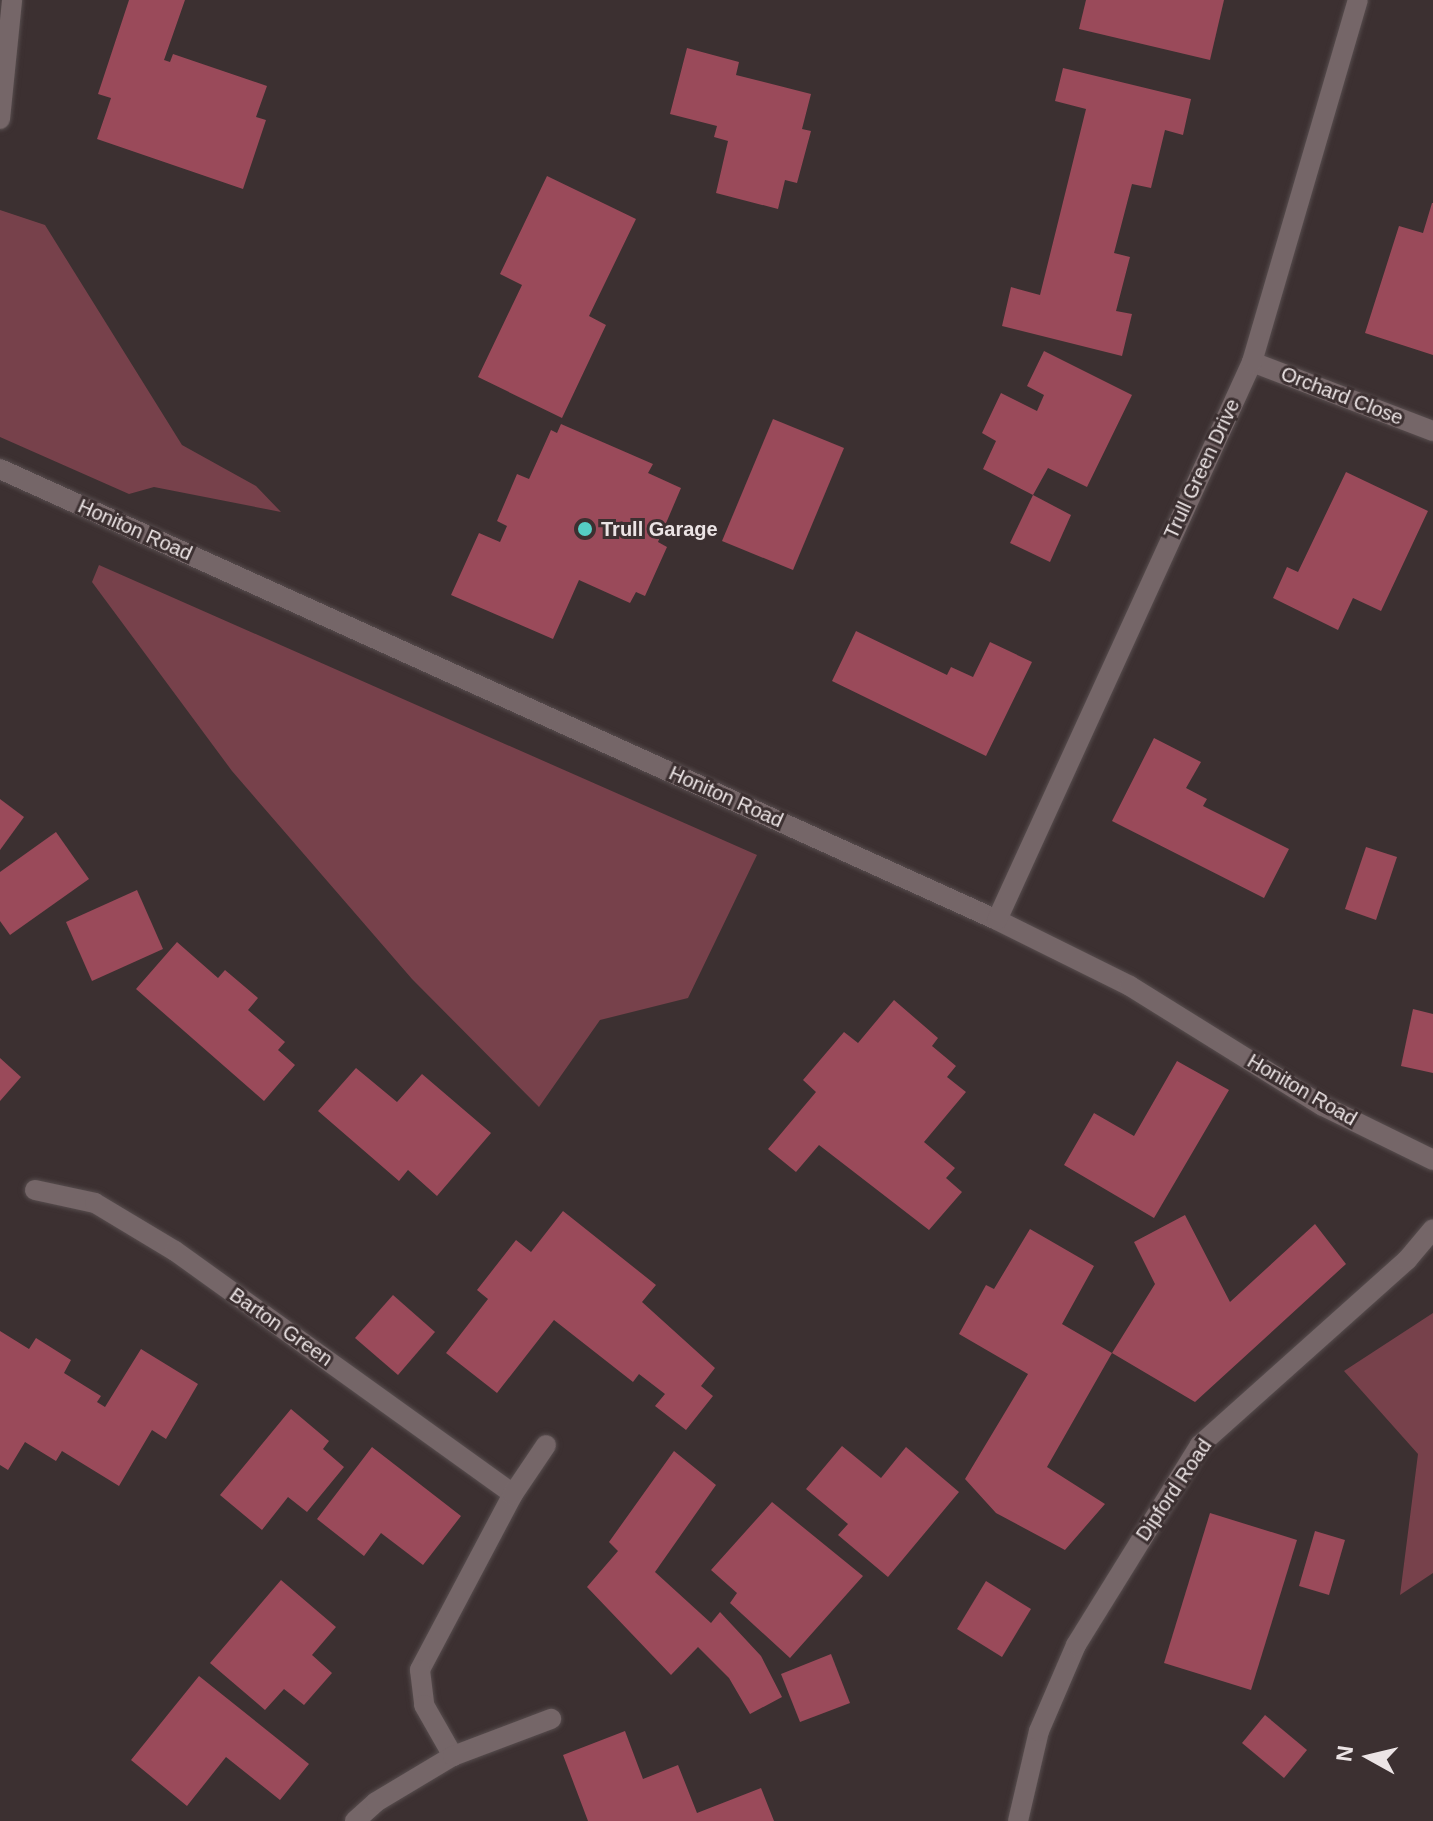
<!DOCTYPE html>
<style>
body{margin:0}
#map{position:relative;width:1433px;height:1821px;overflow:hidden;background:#3c3031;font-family:Helvetica,sans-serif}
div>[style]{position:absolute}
.green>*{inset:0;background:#77414b}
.building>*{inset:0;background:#9a4a5a}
.roads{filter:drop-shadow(0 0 2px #574d4e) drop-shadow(0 0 2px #574d4e)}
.minor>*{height:20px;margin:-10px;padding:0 10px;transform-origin:10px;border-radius:10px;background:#756668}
.dots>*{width:22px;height:22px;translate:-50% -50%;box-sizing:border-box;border:4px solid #3c3031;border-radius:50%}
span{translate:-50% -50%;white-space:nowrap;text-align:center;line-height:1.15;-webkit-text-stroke:6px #3c3031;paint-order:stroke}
.street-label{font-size:20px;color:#ece4e5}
.poi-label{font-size:20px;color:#ece4e5;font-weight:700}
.left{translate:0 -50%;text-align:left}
.north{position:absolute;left:1329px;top:1717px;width:80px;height:80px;-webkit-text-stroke:6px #3c3031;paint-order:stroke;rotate:278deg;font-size:22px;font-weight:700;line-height:32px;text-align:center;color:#ece4e5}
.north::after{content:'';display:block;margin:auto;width:28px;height:36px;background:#ece4e5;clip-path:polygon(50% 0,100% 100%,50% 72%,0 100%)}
</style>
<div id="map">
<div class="green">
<i style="clip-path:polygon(0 210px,45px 225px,182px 445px,256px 486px,281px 512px,154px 487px,129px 494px,0 437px)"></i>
<i style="clip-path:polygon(99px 565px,757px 855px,688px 998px,600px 1020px,539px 1107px,412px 979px,232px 771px,92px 582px)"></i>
<i style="clip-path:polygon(1433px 1313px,1433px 1573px,1400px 1595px,1418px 1454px,1344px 1371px)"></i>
</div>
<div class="building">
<i style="clip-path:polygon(129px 0,185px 0,164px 60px,170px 62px,173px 54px,267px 86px,256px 117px,266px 120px,243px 189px,97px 139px,111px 98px,98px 94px)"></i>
<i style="clip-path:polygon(1086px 0,1224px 0,1210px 60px,1079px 29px)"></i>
<i style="clip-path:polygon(687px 48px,739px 62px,736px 75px,811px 94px,802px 129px,811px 131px,797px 183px,785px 180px,778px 209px,716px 193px,728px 141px,714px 137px,717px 126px,670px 114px)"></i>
<i style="clip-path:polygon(1063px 68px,1191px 99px,1183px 135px,1165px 130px,1151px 188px,1132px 184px,1114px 253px,1130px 257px,1116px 311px,1132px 314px,1122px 356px,1002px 326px,1011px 287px,1040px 295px,1086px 109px,1055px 101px)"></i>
<i style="clip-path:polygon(547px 176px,636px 219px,589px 316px,606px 325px,562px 418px,478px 377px,522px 285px,500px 274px)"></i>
<i style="clip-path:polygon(1432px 203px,1433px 203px,1433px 355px,1365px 333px,1399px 226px,1423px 233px)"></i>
<i style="clip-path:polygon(1044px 351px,1132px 395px,1087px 487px,1048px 468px,1033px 495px,983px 469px,996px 441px,982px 433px,1001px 393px,1037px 411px,1044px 395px,1027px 386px)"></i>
<i style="clip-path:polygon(773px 419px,844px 448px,793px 570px,722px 541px)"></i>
<i style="clip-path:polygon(561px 424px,653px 464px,648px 473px,681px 488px,658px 542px,667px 547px,645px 596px,636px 592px,630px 603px,579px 580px,553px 639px,451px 595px,479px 533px,500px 542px,507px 526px,497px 521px,517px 474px,529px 479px,551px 430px,557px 433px)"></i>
<i style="clip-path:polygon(1346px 472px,1428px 511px,1381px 611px,1353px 598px,1338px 630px,1273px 598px,1287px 567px,1298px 572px)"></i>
<i style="clip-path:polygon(1033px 495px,1071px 515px,1050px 562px,1010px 543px)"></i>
<i style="clip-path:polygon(856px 631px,947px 675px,951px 667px,973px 677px,990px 642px,1032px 662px,986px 756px,832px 681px)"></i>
<i style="clip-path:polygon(1154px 738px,1201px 762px,1186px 788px,1207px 799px,1203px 806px,1289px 849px,1264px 898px,1112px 821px)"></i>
<i style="clip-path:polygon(0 799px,24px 817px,0 850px)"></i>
<i style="clip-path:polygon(56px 832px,89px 879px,10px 935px,0 921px,0 872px)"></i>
<i style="clip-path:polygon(1366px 847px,1397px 857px,1376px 920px,1345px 909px)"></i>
<i style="clip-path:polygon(137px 890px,163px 949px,92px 981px,66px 922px)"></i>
<i style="clip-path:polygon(177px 942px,218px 978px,225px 970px,258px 998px,248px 1010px,285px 1042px,278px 1050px,295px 1065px,264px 1101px,136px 989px)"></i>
<i style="clip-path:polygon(894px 1000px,938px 1038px,932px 1046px,956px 1066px,947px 1077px,966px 1092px,924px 1142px,955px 1168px,946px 1178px,962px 1192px,929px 1230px,819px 1145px,796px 1172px,768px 1149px,816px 1092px,803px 1080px,844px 1032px,858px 1043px)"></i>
<i style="clip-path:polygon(1413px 1009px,1433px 1014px,1433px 1073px,1401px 1066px)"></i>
<i style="clip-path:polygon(0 1058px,21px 1077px,0 1101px)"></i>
<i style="clip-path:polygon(1177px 1061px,1229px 1090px,1154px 1218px,1064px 1165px,1094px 1113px,1134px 1136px)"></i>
<i style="clip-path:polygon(356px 1068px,397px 1102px,422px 1074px,491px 1133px,437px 1196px,408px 1170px,399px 1181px,318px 1111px)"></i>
<i style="clip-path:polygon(563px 1211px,656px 1285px,642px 1302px,715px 1368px,701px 1386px,713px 1396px,686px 1430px,655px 1406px,665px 1394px,639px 1374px,633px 1382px,554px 1320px,497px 1393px,446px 1353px,488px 1299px,477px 1290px,516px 1240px,531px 1252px)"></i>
<i style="clip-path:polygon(1185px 1215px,1230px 1302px,1315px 1224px,1346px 1264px,1195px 1402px,1112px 1353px,1155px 1284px,1134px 1242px)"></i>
<i style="clip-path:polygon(1030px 1229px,1094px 1266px,1062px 1324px,1112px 1353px,1047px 1467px,1105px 1504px,1065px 1550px,996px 1513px,965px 1479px,1028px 1374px,959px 1334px,986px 1285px,994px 1289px)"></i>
<i style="clip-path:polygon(393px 1295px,435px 1332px,398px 1375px,355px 1338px)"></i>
<i style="clip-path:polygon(0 1331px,29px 1349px,36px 1338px,71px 1360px,64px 1373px,101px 1396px,97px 1402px,105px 1407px,141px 1349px,198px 1384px,166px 1439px,152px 1430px,119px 1486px,62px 1451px,56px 1461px,25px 1442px,8px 1470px,0 1465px)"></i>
<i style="clip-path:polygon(291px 1409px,329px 1441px,323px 1449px,344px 1467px,307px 1512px,288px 1497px,262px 1530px,220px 1495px)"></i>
<i style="clip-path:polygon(842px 1446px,881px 1478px,906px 1447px,959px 1492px,888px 1577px,838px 1535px,848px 1524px,806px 1489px)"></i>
<i style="clip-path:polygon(372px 1447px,461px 1516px,423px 1565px,381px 1533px,364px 1556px,317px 1519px)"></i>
<i style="clip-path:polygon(674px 1451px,716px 1485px,655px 1572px,711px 1623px,720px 1612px,761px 1656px,782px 1697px,750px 1714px,729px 1678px,698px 1647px,671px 1675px,587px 1587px,618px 1551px,609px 1542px)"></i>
<i style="clip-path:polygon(772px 1502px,863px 1576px,790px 1658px,730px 1603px,737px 1593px,711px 1570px)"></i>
<i style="clip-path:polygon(1210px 1513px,1297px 1540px,1251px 1690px,1164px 1663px)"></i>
<i style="clip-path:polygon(1315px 1531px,1345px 1540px,1329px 1595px,1299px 1586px)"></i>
<i style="clip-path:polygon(281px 1580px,336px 1627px,312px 1655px,332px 1673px,304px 1705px,284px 1689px,265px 1710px,210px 1663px)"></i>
<i style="clip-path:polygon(986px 1581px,1031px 1609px,1002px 1657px,957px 1629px)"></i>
<i style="clip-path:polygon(831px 1654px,850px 1703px,800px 1722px,781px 1674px)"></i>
<i style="clip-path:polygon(199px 1676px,309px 1764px,280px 1800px,226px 1757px,187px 1806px,131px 1760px)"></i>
<i style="clip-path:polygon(1265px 1715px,1307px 1750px,1284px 1778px,1242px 1743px)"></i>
<i style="clip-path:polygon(625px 1731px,643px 1779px,678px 1765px,697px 1813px,761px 1788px,774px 1821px,588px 1821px,563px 1755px)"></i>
</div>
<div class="roads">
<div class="minor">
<i style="left:0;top:119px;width:120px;rotate:-84.2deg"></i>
<i style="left:1252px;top:362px;width:194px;rotate:20.9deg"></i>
<i style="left:0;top:469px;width:1094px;rotate:24.34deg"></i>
<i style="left:997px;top:920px;width:148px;rotate:26.4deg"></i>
<i style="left:1130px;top:986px;width:227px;rotate:31.9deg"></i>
<i style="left:1323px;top:1106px;width:123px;rotate:26.1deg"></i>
<i style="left:997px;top:920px;width:614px;rotate:-65.44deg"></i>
<i style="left:1252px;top:362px;width:377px;rotate:-73.7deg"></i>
<i style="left:35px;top:1190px;width:61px;rotate:12.2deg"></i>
<i style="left:95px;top:1203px;width:93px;rotate:31deg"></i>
<i style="left:175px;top:1251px;width:416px;rotate:35.7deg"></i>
<i style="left:513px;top:1494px;width:199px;rotate:117.9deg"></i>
<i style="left:420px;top:1670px;width:35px;rotate:83deg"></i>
<i style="left:424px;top:1705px;width:59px;rotate:60.4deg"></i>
<i style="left:513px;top:1494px;width:59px;rotate:-56deg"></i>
<i style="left:355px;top:1821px;width:28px;rotate:-42deg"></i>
<i style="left:376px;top:1802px;width:90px;rotate:-30.9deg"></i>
<i style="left:453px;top:1756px;width:105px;rotate:-20.7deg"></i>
<i style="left:1018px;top:1821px;width:92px;rotate:-76.9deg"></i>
<i style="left:1039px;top:1731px;width:94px;rotate:-66.7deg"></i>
<i style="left:1076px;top:1645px;width:235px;rotate:-58.2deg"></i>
<i style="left:1200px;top:1445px;width:278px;rotate:-41.8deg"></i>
<i style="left:1407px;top:1260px;width:40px;rotate:-50deg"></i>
</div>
</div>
<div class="dots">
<i style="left:585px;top:529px;background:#55cec5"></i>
</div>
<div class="street-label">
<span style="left:1342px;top:396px;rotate:21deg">Orchard Close</span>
<span style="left:1202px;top:469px;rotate:-65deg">Trull Green Drive</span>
<span style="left:135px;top:530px;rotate:24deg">Honiton Road</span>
<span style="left:726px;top:797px;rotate:24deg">Honiton Road</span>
<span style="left:1302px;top:1090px;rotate:30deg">Honiton Road</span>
<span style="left:281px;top:1327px;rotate:35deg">Barton Green</span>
<span style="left:1174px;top:1490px;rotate:-56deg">Dipford Road</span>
</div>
<div class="poi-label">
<span class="left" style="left:601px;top:529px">Trull Garage</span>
</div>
<div class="north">N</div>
</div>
